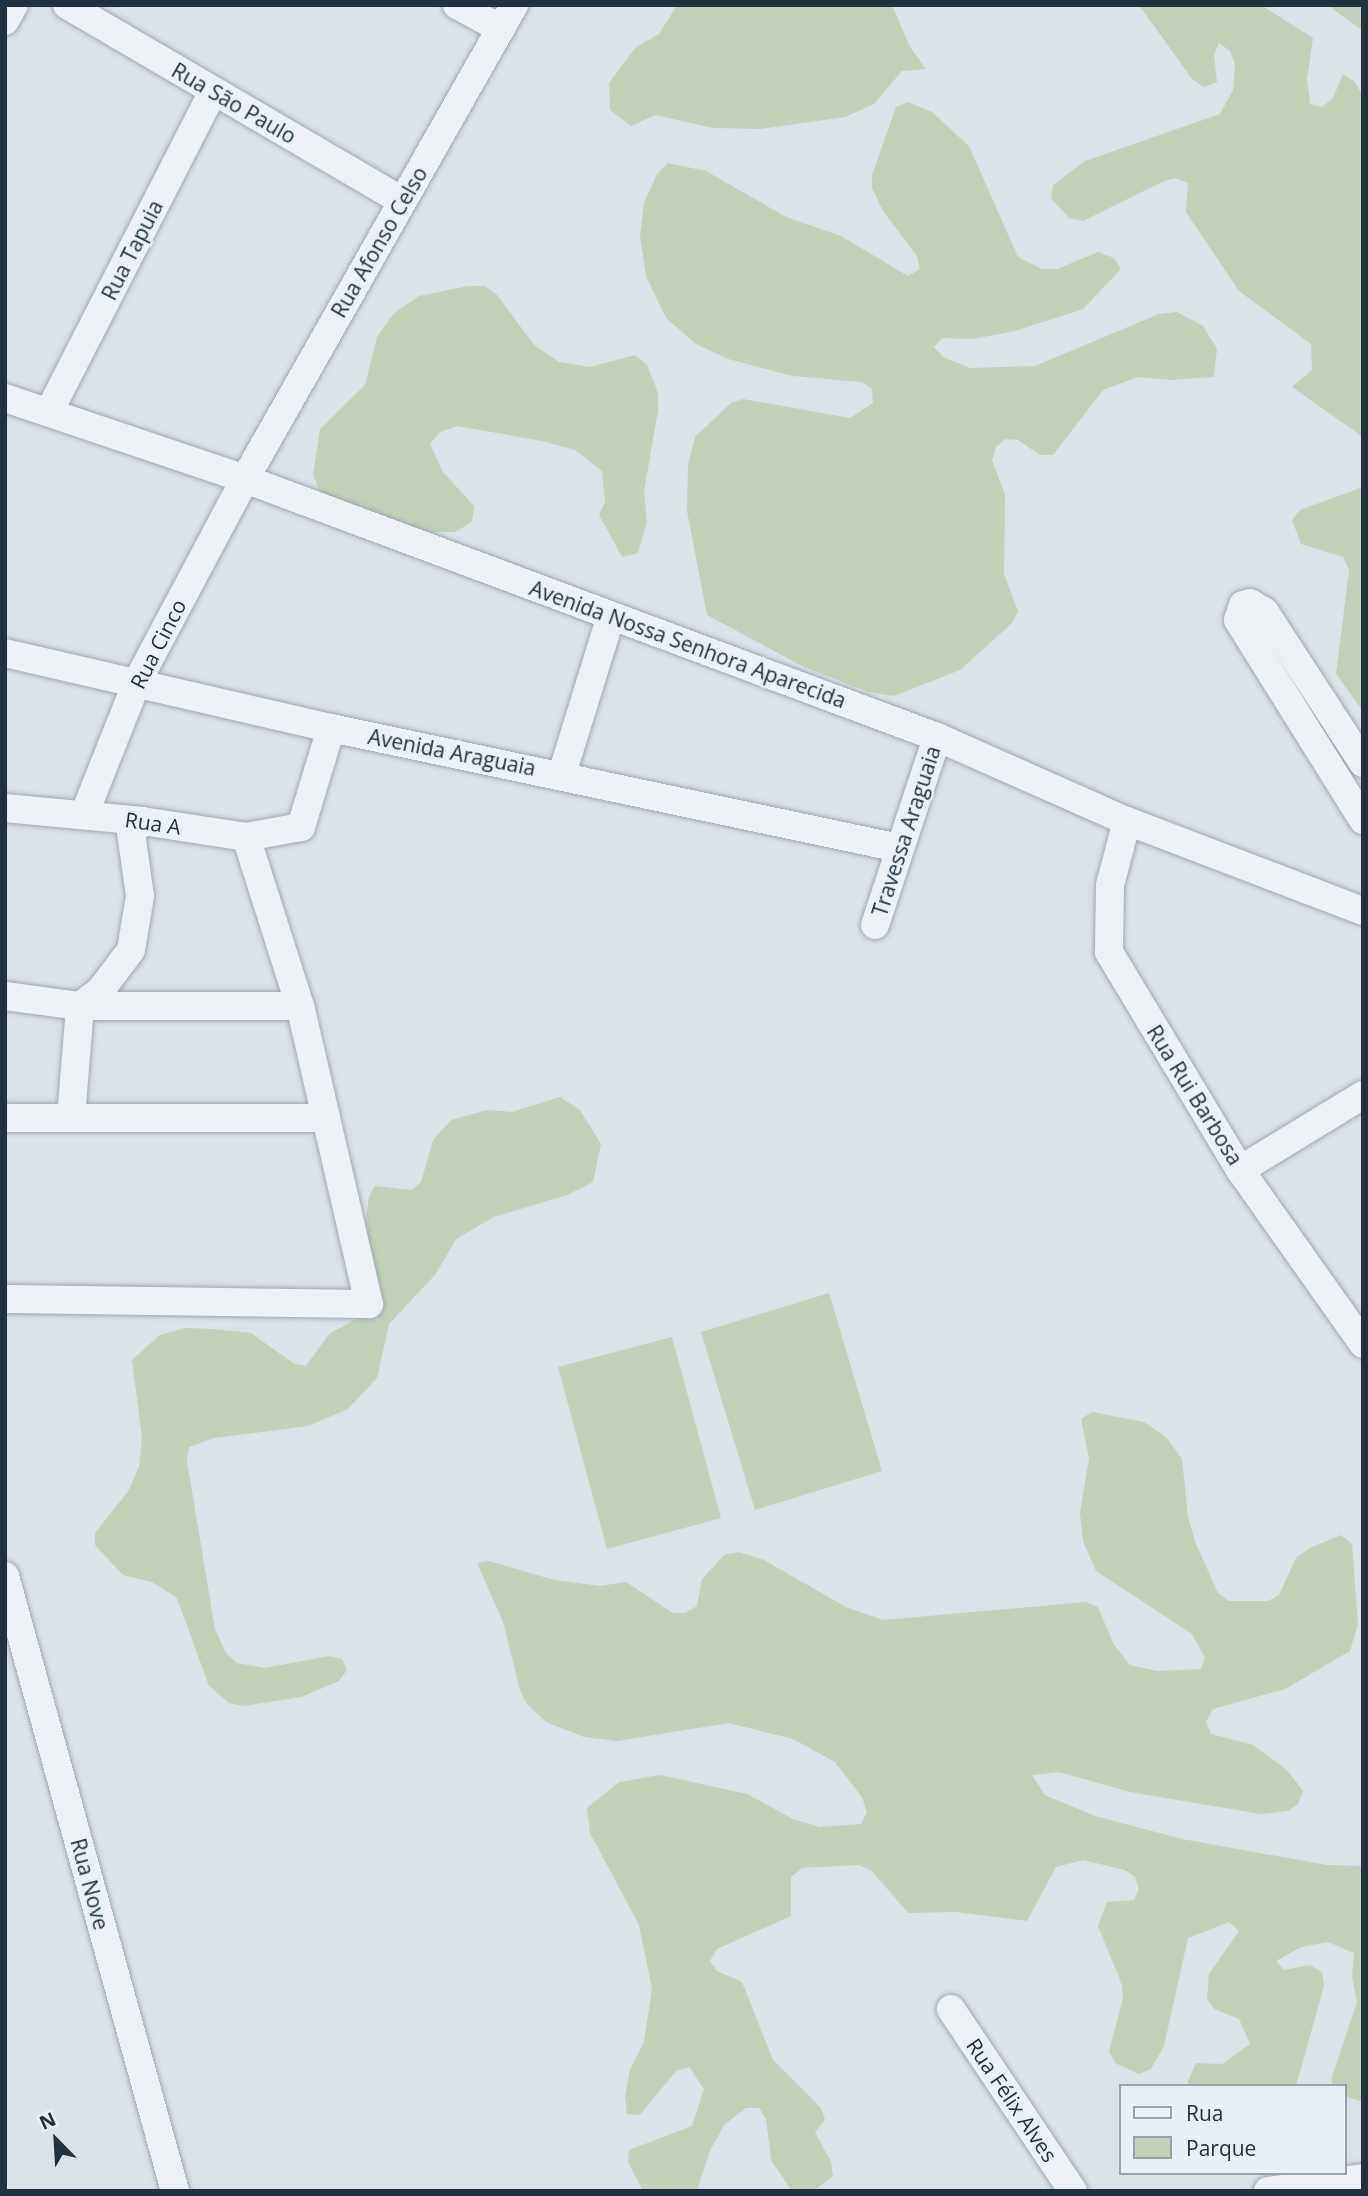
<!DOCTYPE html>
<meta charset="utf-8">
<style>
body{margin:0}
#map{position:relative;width:1368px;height:2196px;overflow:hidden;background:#dae1e7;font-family:"Open Sans",sans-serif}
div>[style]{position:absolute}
.green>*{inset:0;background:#c3d1ba}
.roads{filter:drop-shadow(0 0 2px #9fa8b1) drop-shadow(0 0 2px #9fa8b1)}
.minor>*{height:28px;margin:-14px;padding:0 14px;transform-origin:14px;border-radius:14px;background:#edf1f5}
span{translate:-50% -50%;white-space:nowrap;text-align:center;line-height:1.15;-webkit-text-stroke:5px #e9f0f5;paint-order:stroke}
.street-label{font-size:21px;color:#23303e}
.frame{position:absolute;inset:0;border:7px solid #23303e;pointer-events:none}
.legend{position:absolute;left:1119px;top:2084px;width:228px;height:91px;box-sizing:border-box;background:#e9f0f5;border:2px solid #9aa3ac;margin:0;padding:9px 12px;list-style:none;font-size:21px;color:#23303e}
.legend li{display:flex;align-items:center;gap:14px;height:35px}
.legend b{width:35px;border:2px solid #9aa3ac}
.north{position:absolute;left:21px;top:2105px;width:70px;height:70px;-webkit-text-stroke:5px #e9f0f5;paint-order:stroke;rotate:336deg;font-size:19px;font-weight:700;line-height:28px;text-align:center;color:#23303e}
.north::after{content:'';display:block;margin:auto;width:24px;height:32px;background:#23303e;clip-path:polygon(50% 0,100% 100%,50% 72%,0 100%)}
</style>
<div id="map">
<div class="green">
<i style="clip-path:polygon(677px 5px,892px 5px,910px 47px,926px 69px,902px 71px,874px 104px,845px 117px,761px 129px,713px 128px,655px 115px,631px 126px,610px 110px,609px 83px,636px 47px,659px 34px)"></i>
<i style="clip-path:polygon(1139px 5px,1261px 5px,1313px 38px,1307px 79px,1310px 104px,1322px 107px,1333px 98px,1343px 74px,1355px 82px,1363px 96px,1363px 437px,1292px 387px,1312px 370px,1311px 344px,1239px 291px,1186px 212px,1188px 183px,1176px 178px,1164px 181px,1083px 221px,1069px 218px,1051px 198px,1053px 185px,1085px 161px,1220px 114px,1233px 90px,1235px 64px,1230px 51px,1219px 43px,1214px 55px,1217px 82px,1204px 87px,1192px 79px)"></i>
<i style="clip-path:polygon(1326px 5px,1363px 5px,1363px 31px,1330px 7px)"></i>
<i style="clip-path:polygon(908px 102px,932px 112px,969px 146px,1018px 257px,1042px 269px,1057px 269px,1098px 252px,1114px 258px,1121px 269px,1083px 309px,1015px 331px,973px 339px,942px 338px,934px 347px,943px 357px,970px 368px,1035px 366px,1159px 314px,1177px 312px,1203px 326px,1217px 349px,1214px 377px,1169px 380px,1138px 377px,1103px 390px,1053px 455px,1040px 455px,1018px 440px,1006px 439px,996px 447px,992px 460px,1005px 495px,1004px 574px,1018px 611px,1012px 623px,960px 670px,894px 696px,868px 692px,804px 667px,707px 615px,687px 511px,688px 465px,695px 437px,731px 403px,743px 399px,850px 418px,873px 403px,872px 389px,862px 382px,793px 376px,728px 359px,696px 344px,666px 318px,646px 276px,640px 236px,644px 203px,657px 174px,668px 163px,706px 171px,786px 217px,841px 236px,908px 276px,920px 269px,917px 256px,883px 211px,872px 188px,872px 175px,896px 107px)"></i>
<i style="clip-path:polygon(468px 286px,485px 286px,497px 295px,534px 345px,559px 362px,590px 367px,635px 355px,647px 365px,658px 393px,658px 411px,644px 491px,647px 522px,638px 553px,622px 557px,599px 515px,605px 501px,602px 471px,575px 450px,542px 441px,457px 426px,440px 432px,430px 444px,443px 472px,474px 506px,472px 522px,455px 532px,424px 532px,330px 500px,319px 489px,313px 475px,320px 429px,365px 385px,377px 337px,394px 313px,419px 296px)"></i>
<i style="clip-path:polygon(1363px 487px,1363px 711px,1336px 674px,1349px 570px,1343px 557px,1301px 544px,1292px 520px,1300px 510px)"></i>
<i style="clip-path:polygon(560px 1097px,580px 1110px,601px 1144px,593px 1182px,567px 1195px,494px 1217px,456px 1239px,435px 1275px,389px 1324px,377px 1378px,348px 1409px,308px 1426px,214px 1438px,189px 1447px,187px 1461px,215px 1629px,226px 1653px,237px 1663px,265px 1668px,329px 1656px,342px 1659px,347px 1670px,339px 1681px,301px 1697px,243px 1706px,229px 1703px,209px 1686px,177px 1598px,152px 1582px,123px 1575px,95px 1545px,95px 1533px,129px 1490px,139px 1466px,142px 1439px,132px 1360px,160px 1335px,185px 1328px,212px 1329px,251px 1333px,293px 1363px,306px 1366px,329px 1334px,367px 1313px,361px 1261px,369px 1196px,375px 1186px,412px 1190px,421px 1182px,433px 1140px,451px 1120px,487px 1110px,512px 1112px)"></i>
<i style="clip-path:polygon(829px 1293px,882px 1471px,755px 1510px,701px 1332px)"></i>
<i style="clip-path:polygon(672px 1337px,721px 1518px,607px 1549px,558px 1367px)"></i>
<i style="clip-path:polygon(1092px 1412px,1144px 1422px,1166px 1437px,1182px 1459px,1188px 1517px,1196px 1544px,1218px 1593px,1229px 1601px,1268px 1601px,1279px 1595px,1296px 1558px,1308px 1549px,1341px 1535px,1352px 1544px,1358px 1624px,1350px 1651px,1285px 1689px,1213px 1709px,1206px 1722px,1211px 1734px,1253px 1745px,1287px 1770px,1303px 1791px,1298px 1804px,1288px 1811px,1261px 1814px,1130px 1792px,1059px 1772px,1032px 1775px,1045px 1795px,1095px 1816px,1182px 1839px,1327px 1865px,1363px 1866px,1363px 2102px,1345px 2096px,1345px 2086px,1334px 2086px,1331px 2080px,1357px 2002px,1352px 1977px,1354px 1953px,1328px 1942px,1301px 1947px,1276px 1961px,1284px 1970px,1310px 1965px,1322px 1972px,1324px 1986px,1296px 2086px,1186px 2086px,1196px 2063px,1222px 2064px,1250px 2044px,1239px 2019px,1214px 2009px,1207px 1999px,1209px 1974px,1239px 1931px,1229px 1922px,1188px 1938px,1164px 2046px,1151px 2069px,1139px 2074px,1115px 2063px,1109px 2051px,1123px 1998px,1122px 1985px,1098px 1926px,1107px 1902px,1134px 1900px,1139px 1889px,1135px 1877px,1125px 1870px,1083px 1860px,1056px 1867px,1027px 1921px,956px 1912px,908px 1913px,872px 1871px,859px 1865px,802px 1868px,791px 1877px,791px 1916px,717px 1949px,710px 1961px,717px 1971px,742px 1982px,773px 2060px,821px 2108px,825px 2120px,815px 2132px,831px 2162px,833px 2176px,813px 2191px,792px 2191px,771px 2160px,766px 2119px,759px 2108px,746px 2108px,724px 2125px,710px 2151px,697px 2190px,643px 2191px,628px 2162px,629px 2150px,692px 2126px,704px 2089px,689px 2067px,676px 2071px,640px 2115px,627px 2114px,625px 2097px,630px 2070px,644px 2042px,652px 1989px,639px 1925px,590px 1833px,587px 1808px,619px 1782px,660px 1775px,747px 1794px,793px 1819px,820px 1827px,861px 1824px,867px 1812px,862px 1797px,835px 1762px,793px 1739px,729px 1723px,617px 1741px,584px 1737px,546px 1722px,526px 1703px,520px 1690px,503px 1622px,477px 1563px,489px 1561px,554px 1580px,600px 1586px,626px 1582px,673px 1613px,685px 1613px,697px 1606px,702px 1579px,724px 1555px,739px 1552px,764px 1560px,846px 1607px,883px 1620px,1086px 1602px,1098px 1607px,1114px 1645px,1130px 1665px,1157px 1671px,1201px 1669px,1205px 1658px,1192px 1634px,1096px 1571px,1083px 1541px,1080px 1513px,1089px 1458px,1081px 1419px)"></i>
</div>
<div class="roads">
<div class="minor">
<i style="left:67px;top:5px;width:388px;rotate:30.3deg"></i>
<i style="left:457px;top:5px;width:50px;rotate:28.6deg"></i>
<i style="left:5px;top:21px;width:18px;rotate:-61deg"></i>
<i style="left:5px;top:398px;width:253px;rotate:18.6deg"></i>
<i style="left:245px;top:479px;width:739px;rotate:20.45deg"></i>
<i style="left:937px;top:737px;width:208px;rotate:23.9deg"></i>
<i style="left:1127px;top:821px;width:253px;rotate:20.9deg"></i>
<i style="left:50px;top:410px;width:358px;rotate:-62.9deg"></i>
<i style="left:5px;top:653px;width:335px;rotate:13deg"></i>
<i style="left:331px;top:728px;width:581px;rotate:11.93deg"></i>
<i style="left:1363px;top:763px;width:180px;rotate:-123deg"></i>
<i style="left:1265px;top:612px;width:17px;rotate:-149deg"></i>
<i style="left:1250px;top:603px;width:7px;rotate:164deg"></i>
<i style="left:1243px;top:605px;width:16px;rotate:108deg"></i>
<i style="left:1238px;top:620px;width:236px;rotate:58deg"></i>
<i style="left:562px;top:774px;width:165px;rotate:-72.8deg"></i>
<i style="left:5px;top:808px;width:138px;rotate:5.4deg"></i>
<i style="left:142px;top:821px;width:105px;rotate:8.7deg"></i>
<i style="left:246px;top:837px;width:56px;rotate:-10.3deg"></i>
<i style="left:301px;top:827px;width:103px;rotate:-73.1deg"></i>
<i style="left:84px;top:815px;width:143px;rotate:-68.3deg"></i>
<i style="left:137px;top:682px;width:230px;rotate:-62deg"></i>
<i style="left:245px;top:479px;width:545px;rotate:-60.42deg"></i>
<i style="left:1127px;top:821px;width:66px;rotate:104.9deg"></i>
<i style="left:1110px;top:885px;width:67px;rotate:90.9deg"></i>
<i style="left:1109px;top:952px;width:254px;rotate:59deg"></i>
<i style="left:1240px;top:1170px;width:213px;rotate:54.7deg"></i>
<i style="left:875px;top:925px;width:198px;rotate:-71.7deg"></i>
<i style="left:5px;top:996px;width:76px;rotate:7.6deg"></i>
<i style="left:80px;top:1006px;width:220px"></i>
<i style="left:5px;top:1118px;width:321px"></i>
<i style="left:71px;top:1118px;width:112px;rotate:-85.4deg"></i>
<i style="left:80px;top:1006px;width:25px;rotate:-37deg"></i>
<i style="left:100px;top:991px;width:51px;rotate:-52.9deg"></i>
<i style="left:131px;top:950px;width:55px;rotate:-80.5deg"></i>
<i style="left:140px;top:896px;width:64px;rotate:-98.1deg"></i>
<i style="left:131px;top:833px;width:16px;rotate:-47deg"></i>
<i style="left:1240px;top:1170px;width:144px;rotate:-31.4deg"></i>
<i style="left:5px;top:1299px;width:364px;rotate:0.8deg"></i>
<i style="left:369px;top:1304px;width:306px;rotate:-103deg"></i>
<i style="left:300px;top:1006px;width:177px;rotate:-107.7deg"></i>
<i style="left:5px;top:1576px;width:638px;rotate:74.55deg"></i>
<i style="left:951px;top:2009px;width:219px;rotate:56.2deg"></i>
<i style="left:1268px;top:2191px;width:96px;rotate:-7.8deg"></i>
</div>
</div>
<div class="street-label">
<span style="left:234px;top:103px;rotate:30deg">Rua São Paulo</span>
<span style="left:379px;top:242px;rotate:-60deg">Rua Afonso Celso</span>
<span style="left:132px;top:250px;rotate:-63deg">Rua Tapuia</span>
<span style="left:158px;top:644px;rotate:-63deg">Rua Cinco</span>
<span style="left:688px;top:644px;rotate:20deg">Avenida Nossa Senhora Aparecida</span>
<span style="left:452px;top:752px;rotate:11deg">Avenida Araguaia</span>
<span style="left:153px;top:823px;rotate:8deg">Rua A</span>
<span style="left:906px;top:831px;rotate:-72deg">Travessa Araguaia</span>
<span style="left:1195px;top:1095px;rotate:58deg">Rua Rui Barbosa</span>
<span style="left:90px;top:1884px;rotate:75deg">Rua Nove</span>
<span style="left:1012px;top:2100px;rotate:56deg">Rua Félix Alves</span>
</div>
<div class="frame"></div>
<ul class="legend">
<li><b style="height:9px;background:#edf1f5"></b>Rua</li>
<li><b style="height:19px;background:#c3d1ba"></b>Parque</li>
</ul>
<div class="north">N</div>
</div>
